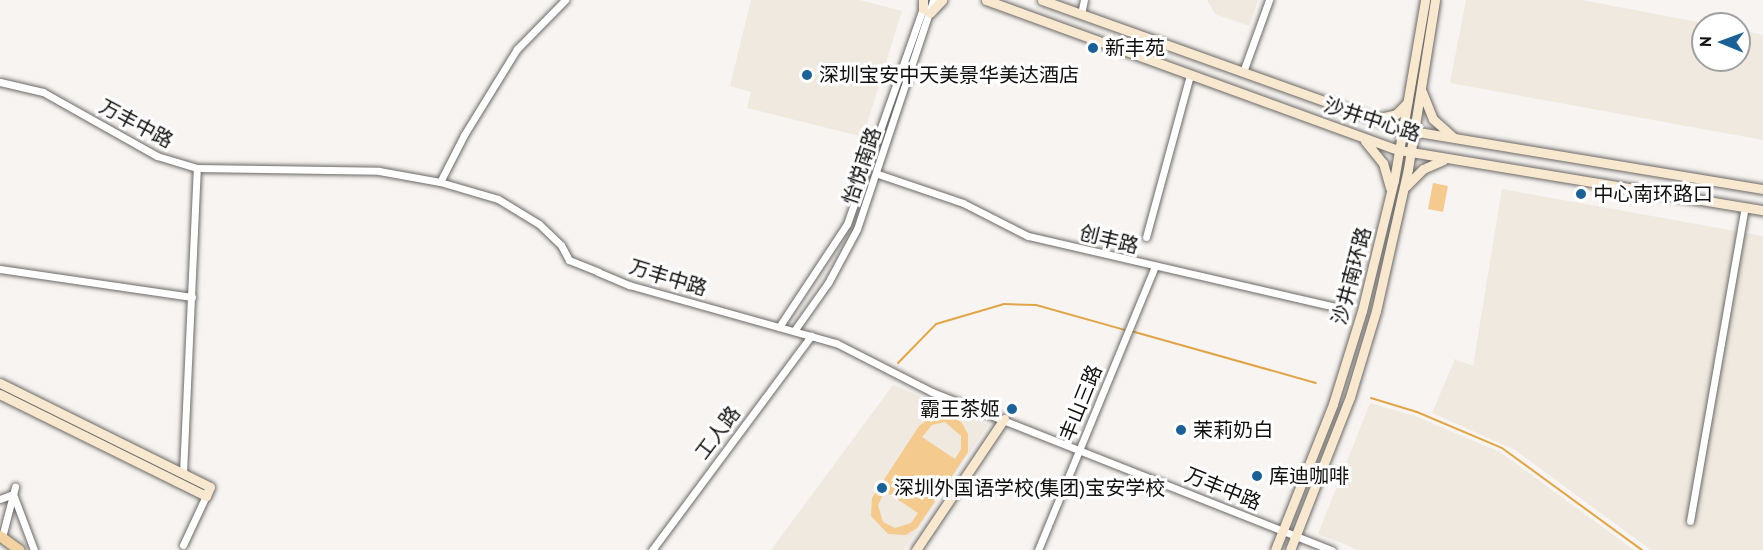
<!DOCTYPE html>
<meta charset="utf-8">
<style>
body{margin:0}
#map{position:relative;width:1763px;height:550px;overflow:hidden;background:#f7f4f1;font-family:"PT Sans","Noto Sans SC",sans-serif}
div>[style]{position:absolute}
.built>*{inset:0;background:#efe9df}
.green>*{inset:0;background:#f4ca8f}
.stream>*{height:2px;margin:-1px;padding:0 1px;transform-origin:1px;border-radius:1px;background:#e1a548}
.roads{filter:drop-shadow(0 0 2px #6b6966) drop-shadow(0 0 2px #6b6966)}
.street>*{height:7px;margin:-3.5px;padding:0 3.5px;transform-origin:3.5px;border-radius:3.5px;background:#fff}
.secondary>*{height:9px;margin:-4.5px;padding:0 4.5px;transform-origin:4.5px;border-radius:4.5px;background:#f9e8d0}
.primary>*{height:10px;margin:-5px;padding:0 5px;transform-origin:5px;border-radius:5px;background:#f3d2a2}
.dots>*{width:16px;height:16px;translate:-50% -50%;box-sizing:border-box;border:3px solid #fff;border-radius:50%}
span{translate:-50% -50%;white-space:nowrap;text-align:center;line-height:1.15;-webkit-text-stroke:6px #fff;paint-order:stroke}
.poi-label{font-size:20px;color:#11100f}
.left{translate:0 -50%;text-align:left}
.right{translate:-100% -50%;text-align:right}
.street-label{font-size:20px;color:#11100f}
.north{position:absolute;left:1691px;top:12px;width:60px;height:60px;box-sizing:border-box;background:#fff;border:2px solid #a09f9f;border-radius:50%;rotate:271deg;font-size:16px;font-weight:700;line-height:24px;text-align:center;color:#11100f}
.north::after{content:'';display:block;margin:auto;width:21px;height:27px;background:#1c6195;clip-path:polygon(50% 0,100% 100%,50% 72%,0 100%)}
</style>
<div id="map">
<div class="built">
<i style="clip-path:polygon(751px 0,859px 0,902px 11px,863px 137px,747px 108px,751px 92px,730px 86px)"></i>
<i style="clip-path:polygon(1207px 0,1258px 0,1249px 26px,1215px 14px)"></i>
<i style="clip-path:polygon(1466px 0,1582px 0,1708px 24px,1703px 24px,1703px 60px,1739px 60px,1739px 30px,1763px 35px,1763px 140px,1450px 83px)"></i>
<i style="clip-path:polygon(1502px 189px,1763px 236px,1763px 550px,1651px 550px,1515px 450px,1432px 413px,1455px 359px,1473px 366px)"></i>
<i style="clip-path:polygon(893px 385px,988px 425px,904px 550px,771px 550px)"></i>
<i style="clip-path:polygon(1370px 403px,1415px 416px,1500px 452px,1634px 550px,1359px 550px,1318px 534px)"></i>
</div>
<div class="green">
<i style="clip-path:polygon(1433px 183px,1448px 186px,1443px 212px,1428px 209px)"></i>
<i style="clip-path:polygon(evenodd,934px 415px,952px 416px,962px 423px,968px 434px,968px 452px,917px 528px,906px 535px,888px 534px,871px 516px,872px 498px,919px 426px,934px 415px,945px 422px,961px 436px,961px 449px,955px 459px,922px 437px,932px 425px,945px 422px,934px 415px,885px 491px,918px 513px,911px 523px,895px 528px,883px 522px,878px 505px,885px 491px)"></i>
</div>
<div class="stream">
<i style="left:1131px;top:331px;width:192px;rotate:15.7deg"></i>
<i style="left:898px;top:363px;width:54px;rotate:-45.7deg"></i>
<i style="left:936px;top:324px;width:71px;rotate:-16.4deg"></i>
<i style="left:1004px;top:304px;width:32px;rotate:2deg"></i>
<i style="left:1036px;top:305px;width:92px;rotate:15.7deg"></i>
<i style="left:1371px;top:398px;width:48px;rotate:16.9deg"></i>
<i style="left:1417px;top:412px;width:92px;rotate:23deg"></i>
<i style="left:1502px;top:448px;width:173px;rotate:36.1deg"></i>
</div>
<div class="roads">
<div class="street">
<i style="left:1081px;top:14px;width:14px;rotate:-78deg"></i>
<i style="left:1243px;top:72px;width:77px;rotate:-70.1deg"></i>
<i style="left:0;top:82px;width:44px;rotate:13.1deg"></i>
<i style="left:43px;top:92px;width:131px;rotate:29.3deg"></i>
<i style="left:157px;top:156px;width:42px;rotate:16.7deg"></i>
<i style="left:197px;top:168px;width:182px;rotate:0.9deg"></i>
<i style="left:379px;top:171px;width:62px;rotate:10.2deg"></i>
<i style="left:440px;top:182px;width:60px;rotate:16.3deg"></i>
<i style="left:498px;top:199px;width:48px;rotate:31.4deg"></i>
<i style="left:539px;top:224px;width:30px;rotate:44deg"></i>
<i style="left:561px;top:245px;width:17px;rotate:62deg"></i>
<i style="left:569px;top:260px;width:31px;rotate:22deg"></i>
<i style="left:598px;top:272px;width:34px;rotate:23deg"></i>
<i style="left:629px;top:285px;width:215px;rotate:15.7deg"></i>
<i style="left:836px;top:343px;width:108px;rotate:27deg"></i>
<i style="left:932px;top:392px;width:430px;rotate:21.6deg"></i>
<i style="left:878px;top:174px;width:90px;rotate:18.8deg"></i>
<i style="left:963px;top:203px;width:73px;rotate:26.9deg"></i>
<i style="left:1028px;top:236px;width:321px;rotate:13deg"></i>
<i style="left:440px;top:182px;width:53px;rotate:-62.9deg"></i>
<i style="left:464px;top:135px;width:101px;rotate:-58.4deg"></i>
<i style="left:517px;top:49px;width:69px;rotate:-45.6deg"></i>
<i style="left:1146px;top:237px;width:168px;rotate:-74.8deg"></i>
<i style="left:0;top:269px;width:194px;rotate:8.3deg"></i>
<i style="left:779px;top:327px;width:123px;rotate:-56.6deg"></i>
<i style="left:847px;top:224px;width:232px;rotate:-70.6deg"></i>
<i style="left:794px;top:331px;width:59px;rotate:-54.7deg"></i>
<i style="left:828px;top:283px;width:61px;rotate:-61.8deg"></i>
<i style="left:857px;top:229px;width:241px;rotate:-71.6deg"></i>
<i style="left:183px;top:473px;width:305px;rotate:-87.4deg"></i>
<i style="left:0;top:499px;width:14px;rotate:-21deg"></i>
<i style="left:13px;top:494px;width:60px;rotate:69.4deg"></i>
<i style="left:1690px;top:521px;width:319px;rotate:-80.1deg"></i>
<i style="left:2px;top:537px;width:52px;rotate:-75.4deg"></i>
<i style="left:183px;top:545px;width:54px;rotate:-64.9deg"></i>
<i style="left:652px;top:550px;width:267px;rotate:-53.4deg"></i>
<i style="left:1038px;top:550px;width:305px;rotate:-67.6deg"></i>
</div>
<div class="secondary">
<i style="left:923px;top:0;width:9px;rotate:90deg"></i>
<i style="left:986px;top:0;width:439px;rotate:20deg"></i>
<i style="left:1399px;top:150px;width:369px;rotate:9.4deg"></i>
<i style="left:1042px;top:0;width:387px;rotate:19.7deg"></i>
<i style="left:1406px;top:130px;width:362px;rotate:9.4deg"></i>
<i style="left:930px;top:13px;width:18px;rotate:-47deg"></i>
<i style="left:1422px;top:92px;width:29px;rotate:68deg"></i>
<i style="left:1433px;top:119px;width:28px;rotate:42deg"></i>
<i style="left:1375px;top:119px;width:22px;rotate:-13deg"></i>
<i style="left:1396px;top:114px;width:16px;rotate:-45deg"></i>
<i style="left:1365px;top:141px;width:28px;rotate:51deg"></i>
<i style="left:1383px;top:163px;width:26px;rotate:74deg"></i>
<i style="left:1406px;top:186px;width:24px;rotate:-45deg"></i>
<i style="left:1423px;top:169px;width:22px;rotate:-24deg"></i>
<i style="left:0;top:383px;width:234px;rotate:26.3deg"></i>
<i style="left:210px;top:487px;width:10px;rotate:114deg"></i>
<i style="left:206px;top:496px;width:230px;rotate:-153.7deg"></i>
<i style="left:916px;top:550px;width:158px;rotate:-56.1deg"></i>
<i style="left:1275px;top:550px;width:157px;rotate:-68.3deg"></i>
<i style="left:1333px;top:404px;width:97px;rotate:-72.7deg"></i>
<i style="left:1362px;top:311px;width:135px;rotate:-76.3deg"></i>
<i style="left:1394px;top:180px;width:183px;rotate:-80.2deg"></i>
<i style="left:1290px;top:550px;width:164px;rotate:-68.6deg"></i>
<i style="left:1350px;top:397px;width:90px;rotate:-73.2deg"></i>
<i style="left:1376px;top:311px;width:146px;rotate:-77.3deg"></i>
<i style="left:1408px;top:169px;width:171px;rotate:-80.9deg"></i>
</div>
<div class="primary">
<i style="left:0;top:536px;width:24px;rotate:36deg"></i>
</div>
</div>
<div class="dots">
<i style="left:1093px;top:48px;background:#1c6195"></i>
<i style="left:807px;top:75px;background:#1c6195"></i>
<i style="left:1581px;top:194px;background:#1c6195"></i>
<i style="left:1012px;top:409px;background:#1c6195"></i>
<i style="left:1181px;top:430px;background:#1c6195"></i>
<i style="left:1257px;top:476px;background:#1c6195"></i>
<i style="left:882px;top:488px;background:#1c6195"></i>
</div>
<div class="poi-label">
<span class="left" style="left:1105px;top:48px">新丰苑</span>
<span class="left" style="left:819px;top:75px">深圳宝安中天美景华美达酒店</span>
<span class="left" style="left:1593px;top:194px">中心南环路口</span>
<span class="right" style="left:1000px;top:409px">霸王茶姬</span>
<span class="left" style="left:1193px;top:430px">茉莉奶白</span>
<span class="left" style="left:1269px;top:476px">库迪咖啡</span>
<span class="left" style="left:894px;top:488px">深圳外国语学校(集团)宝安学校</span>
</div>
<div class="street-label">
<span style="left:1372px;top:120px;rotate:18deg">沙井中心路</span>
<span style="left:136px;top:124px;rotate:28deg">万丰中路</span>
<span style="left:862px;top:166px;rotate:-71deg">怡悦南路</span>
<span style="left:1109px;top:240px;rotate:14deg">创丰路</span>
<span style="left:1352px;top:276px;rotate:-75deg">沙井南环路</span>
<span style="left:668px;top:278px;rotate:17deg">万丰中路</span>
<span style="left:1081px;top:403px;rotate:-68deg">丰山三路</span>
<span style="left:718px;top:433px;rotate:-53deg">工人路</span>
<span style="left:1223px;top:489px;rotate:22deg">万丰中路</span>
</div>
<div class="north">N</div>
</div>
